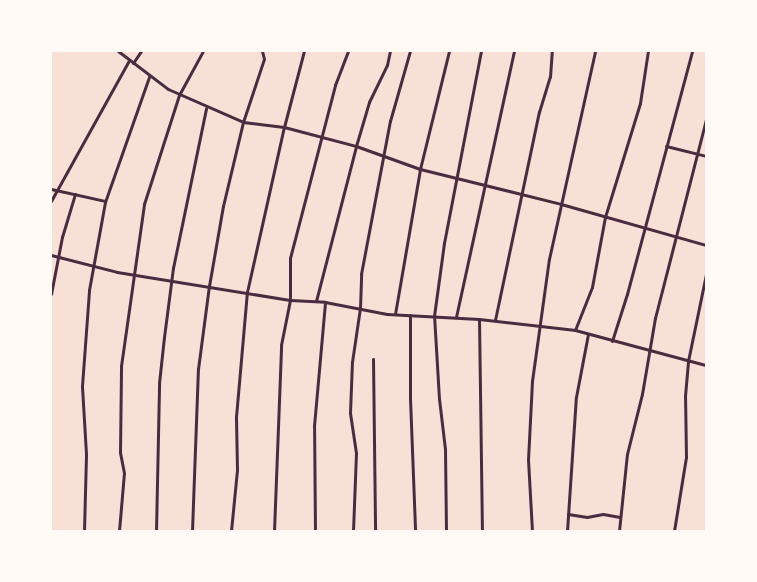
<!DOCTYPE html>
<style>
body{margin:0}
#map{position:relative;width:757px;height:582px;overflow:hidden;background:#f7e1d7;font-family:Lato,sans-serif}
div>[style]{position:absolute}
.minor>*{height:3px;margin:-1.5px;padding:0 1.5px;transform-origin:1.5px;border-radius:1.5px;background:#4a2c40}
span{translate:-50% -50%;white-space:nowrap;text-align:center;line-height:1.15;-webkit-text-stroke:5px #fffaf5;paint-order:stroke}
.frame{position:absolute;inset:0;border:52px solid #fffaf5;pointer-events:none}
</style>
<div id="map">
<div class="minor">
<i style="left:118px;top:51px;width:63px;rotate:37.2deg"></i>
<i style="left:168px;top:89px;width:82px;rotate:23.7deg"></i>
<i style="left:243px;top:122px;width:41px;rotate:7deg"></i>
<i style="left:284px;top:127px;width:74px;rotate:14.8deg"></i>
<i style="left:356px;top:146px;width:68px;rotate:19.8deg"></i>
<i style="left:420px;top:169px;width:145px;rotate:13.9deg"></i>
<i style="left:561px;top:204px;width:151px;rotate:15.8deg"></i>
<i style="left:133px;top:63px;width:14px;rotate:-56deg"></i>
<i style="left:666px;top:146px;width:41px;rotate:14deg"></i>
<i style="left:51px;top:189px;width:55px;rotate:12.5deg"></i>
<i style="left:51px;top:201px;width:161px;rotate:-61deg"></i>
<i style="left:51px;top:255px;width:68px;rotate:14.4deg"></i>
<i style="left:117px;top:272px;width:175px;rotate:9.2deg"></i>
<i style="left:290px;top:300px;width:35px;rotate:3deg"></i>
<i style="left:325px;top:302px;width:63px;rotate:11deg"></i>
<i style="left:387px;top:314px;width:92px;rotate:3.1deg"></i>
<i style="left:479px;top:319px;width:97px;rotate:6.5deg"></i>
<i style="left:575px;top:330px;width:136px;rotate:15deg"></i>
<i style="left:51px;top:294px;width:58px;rotate:-79.1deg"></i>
<i style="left:62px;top:237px;width:45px;rotate:-73.2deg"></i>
<i style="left:316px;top:301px;width:160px;rotate:-75.5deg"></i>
<i style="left:356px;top:146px;width:46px;rotate:-73.5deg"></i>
<i style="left:369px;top:102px;width:41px;rotate:-64.1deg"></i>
<i style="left:387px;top:65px;width:14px;rotate:-78deg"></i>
<i style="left:395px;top:314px;width:147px;rotate:-80.2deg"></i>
<i style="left:420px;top:169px;width:122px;rotate:-76.2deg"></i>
<i style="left:410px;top:315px;width:83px;rotate:90deg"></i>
<i style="left:410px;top:398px;width:133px;rotate:87.8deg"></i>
<i style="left:456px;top:317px;width:272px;rotate:-77.7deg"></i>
<i style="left:479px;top:319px;width:212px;rotate:89.2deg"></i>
<i style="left:495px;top:320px;width:213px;rotate:-78.1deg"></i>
<i style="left:539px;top:112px;width:37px;rotate:-73deg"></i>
<i style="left:550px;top:77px;width:26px;rotate:-86deg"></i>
<i style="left:575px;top:330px;width:46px;rotate:-68.4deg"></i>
<i style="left:592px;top:287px;width:71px;rotate:-79.5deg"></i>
<i style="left:605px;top:217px;width:119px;rotate:-72.9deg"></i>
<i style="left:640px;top:103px;width:53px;rotate:-81.3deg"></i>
<i style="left:612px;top:341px;width:49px;rotate:-72.3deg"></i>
<i style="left:627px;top:294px;width:252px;rotate:-75deg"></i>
<i style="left:373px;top:359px;width:172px;rotate:89.3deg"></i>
<i style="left:568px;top:514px;width:19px;rotate:9deg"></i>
<i style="left:587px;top:517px;width:16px;rotate:-11deg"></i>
<i style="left:603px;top:514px;width:17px;rotate:10deg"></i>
<i style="left:84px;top:531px;width:77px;rotate:-88.5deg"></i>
<i style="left:86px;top:454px;width:68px;rotate:-93.4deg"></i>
<i style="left:82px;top:386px;width:96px;rotate:-85.8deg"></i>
<i style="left:89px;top:290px;width:89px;rotate:-79.7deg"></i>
<i style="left:105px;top:202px;width:133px;rotate:-70.6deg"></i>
<i style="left:119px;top:531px;width:58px;rotate:-85.1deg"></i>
<i style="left:124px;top:473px;width:21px;rotate:-101deg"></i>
<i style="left:120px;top:452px;width:86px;rotate:-89.3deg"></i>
<i style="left:121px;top:366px;width:164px;rotate:-81.9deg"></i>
<i style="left:144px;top:204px;width:114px;rotate:-72.2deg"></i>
<i style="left:179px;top:95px;width:50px;rotate:-61.4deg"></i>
<i style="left:156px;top:531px;width:148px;rotate:-88.8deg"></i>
<i style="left:159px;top:383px;width:46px;rotate:-83.8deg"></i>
<i style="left:164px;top:337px;width:70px;rotate:-82.6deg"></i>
<i style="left:173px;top:268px;width:163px;rotate:-78.3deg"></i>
<i style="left:192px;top:531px;width:162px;rotate:-87.9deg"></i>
<i style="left:198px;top:369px;width:84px;rotate:-82.5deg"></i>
<i style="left:209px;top:286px;width:81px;rotate:-80.1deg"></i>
<i style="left:223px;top:206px;width:86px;rotate:-76.6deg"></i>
<i style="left:243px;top:122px;width:66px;rotate:-71.6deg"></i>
<i style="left:264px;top:59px;width:8px;rotate:-104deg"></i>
<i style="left:231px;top:531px;width:61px;rotate:-84.4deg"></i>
<i style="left:237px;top:470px;width:53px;rotate:-91.1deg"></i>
<i style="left:236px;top:417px;width:125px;rotate:-85deg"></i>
<i style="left:247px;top:292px;width:169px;rotate:-77.4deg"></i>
<i style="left:284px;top:127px;width:79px;rotate:-75.3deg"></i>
<i style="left:274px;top:531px;width:186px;rotate:-87.8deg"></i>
<i style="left:281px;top:345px;width:46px;rotate:-78.7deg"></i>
<i style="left:290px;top:300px;width:42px;rotate:-90deg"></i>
<i style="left:290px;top:258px;width:179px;rotate:-75.4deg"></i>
<i style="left:335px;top:85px;width:36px;rotate:-69deg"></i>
<i style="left:315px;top:531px;width:105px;rotate:-90.5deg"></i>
<i style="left:314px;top:426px;width:124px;rotate:-84.9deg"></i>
<i style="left:353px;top:531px;width:78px;rotate:-87.8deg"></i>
<i style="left:356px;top:453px;width:40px;rotate:-98.5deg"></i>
<i style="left:350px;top:413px;width:51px;rotate:-87.8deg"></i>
<i style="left:352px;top:362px;width:55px;rotate:-81.6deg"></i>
<i style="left:360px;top:308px;width:34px;rotate:-88deg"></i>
<i style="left:361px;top:274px;width:156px;rotate:-79.3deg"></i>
<i style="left:390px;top:121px;width:73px;rotate:-74.1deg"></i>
<i style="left:446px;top:531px;width:82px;rotate:-90.7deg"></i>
<i style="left:445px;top:449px;width:50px;rotate:-96.8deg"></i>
<i style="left:439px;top:399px;width:83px;rotate:-93.4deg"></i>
<i style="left:434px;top:316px;width:74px;rotate:-82.2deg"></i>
<i style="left:444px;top:243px;width:196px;rotate:-79.1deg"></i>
<i style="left:532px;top:531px;width:71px;rotate:-93.2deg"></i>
<i style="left:528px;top:460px;width:79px;rotate:-87.1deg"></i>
<i style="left:532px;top:381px;width:123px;rotate:-82.1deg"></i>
<i style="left:549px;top:259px;width:213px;rotate:-77.5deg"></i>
<i style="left:567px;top:531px;width:134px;rotate:-86.2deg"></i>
<i style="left:576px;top:397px;width:64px;rotate:-79.2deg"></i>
<i style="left:619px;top:531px;width:77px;rotate:-84.1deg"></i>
<i style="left:627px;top:454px;width:62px;rotate:-76deg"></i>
<i style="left:642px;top:394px;width:77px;rotate:-80.3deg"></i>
<i style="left:655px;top:318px;width:205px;rotate:-75.6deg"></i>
<i style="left:674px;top:531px;width:75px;rotate:-80.8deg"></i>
<i style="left:686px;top:457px;width:61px;rotate:-90.9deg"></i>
<i style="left:685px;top:396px;width:35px;rotate:-85deg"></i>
<i style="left:688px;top:361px;width:89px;rotate:-78.3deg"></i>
</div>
<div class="frame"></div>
</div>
